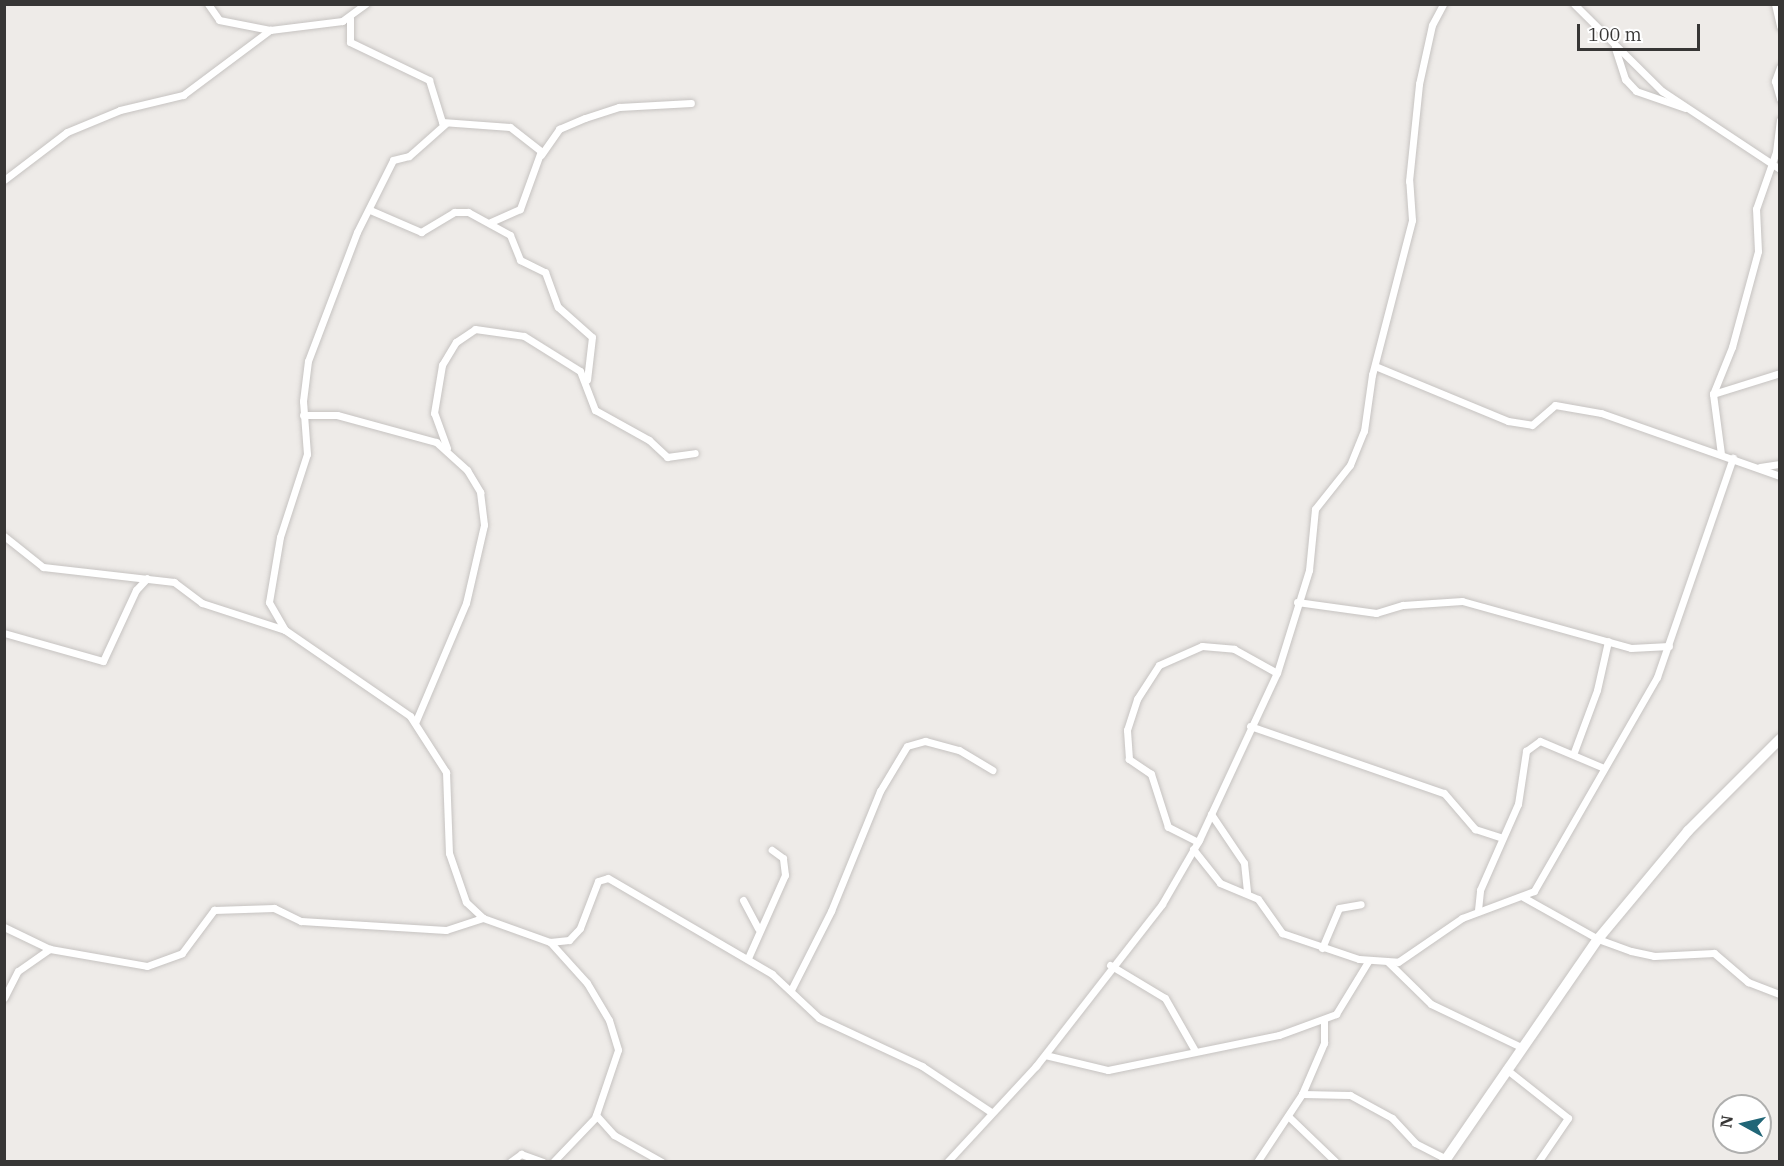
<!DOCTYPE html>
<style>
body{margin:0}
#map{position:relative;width:1784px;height:1166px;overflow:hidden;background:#eeebe8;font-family:"IBM Plex Serif",serif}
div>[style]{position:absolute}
.roads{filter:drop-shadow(0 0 2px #c6c3c1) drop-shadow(0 0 2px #c6c3c1)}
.street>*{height:7px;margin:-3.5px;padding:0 3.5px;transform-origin:3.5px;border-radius:3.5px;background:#fff}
.secondary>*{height:10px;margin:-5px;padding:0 5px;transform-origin:5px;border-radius:5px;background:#fff}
span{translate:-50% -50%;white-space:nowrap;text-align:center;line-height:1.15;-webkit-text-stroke:6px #fff;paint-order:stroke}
.frame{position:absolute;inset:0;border:6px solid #373635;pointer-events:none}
.north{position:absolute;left:1712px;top:1094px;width:60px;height:60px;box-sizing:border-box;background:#fff;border:2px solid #afafae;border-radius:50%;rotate:278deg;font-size:16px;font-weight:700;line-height:24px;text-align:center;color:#373635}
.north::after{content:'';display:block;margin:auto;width:21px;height:27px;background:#216677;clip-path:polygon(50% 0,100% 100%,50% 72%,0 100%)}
.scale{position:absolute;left:1577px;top:24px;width:123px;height:27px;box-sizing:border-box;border:3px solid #373635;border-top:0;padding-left:8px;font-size:18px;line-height:21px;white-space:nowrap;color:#373635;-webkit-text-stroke:4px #fff;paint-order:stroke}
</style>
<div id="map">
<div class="roads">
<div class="street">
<i style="left:208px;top:4px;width:19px;rotate:55deg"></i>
<i style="left:219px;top:20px;width:52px;rotate:11.1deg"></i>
<i style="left:1574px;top:4px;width:124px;rotate:44.7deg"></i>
<i style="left:1662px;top:91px;width:141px;rotate:33.5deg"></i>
<i style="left:1775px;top:4px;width:23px;rotate:77deg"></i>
<i style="left:350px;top:18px;width:24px;rotate:90deg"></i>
<i style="left:350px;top:42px;width:88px;rotate:25.7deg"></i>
<i style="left:429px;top:80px;width:44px;rotate:72.8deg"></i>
<i style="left:442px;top:122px;width:68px;rotate:4.2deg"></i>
<i style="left:510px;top:127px;width:39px;rotate:38deg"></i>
<i style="left:541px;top:151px;width:62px;rotate:109.9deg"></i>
<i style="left:520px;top:209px;width:32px;rotate:156deg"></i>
<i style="left:1615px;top:48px;width:33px;rotate:72deg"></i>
<i style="left:1625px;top:79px;width:16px;rotate:47deg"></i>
<i style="left:1636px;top:91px;width:52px;rotate:19.1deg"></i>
<i style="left:1780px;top:67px;width:15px;rotate:110deg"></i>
<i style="left:1775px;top:81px;width:19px;rotate:74deg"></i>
<i style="left:541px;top:155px;width:32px;rotate:-55deg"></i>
<i style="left:559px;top:129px;width:28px;rotate:-23deg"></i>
<i style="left:585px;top:118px;width:36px;rotate:-18deg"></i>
<i style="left:619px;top:107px;width:72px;rotate:-3.2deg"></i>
<i style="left:4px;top:180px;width:79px;rotate:-37.3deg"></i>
<i style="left:67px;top:132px;width:57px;rotate:-22.5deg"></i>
<i style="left:120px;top:110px;width:65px;rotate:-13.4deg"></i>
<i style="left:183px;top:95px;width:109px;rotate:-36.8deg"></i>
<i style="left:270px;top:30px;width:73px;rotate:-7.1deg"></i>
<i style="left:342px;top:21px;width:29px;rotate:-36deg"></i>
<i style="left:370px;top:210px;width:56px;rotate:23.3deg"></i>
<i style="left:421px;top:232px;width:39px;rotate:-31deg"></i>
<i style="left:454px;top:212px;width:14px"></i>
<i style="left:468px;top:212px;width:48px;rotate:28.7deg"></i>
<i style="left:510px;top:235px;width:27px;rotate:68deg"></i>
<i style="left:520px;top:260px;width:28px;rotate:26deg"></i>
<i style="left:545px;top:272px;width:37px;rotate:70deg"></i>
<i style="left:558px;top:307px;width:45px;rotate:41.4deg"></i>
<i style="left:592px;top:337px;width:43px;rotate:96.6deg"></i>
<i style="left:1375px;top:366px;width:144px;rotate:22.5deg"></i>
<i style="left:1508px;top:421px;width:24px;rotate:9deg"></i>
<i style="left:1532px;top:425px;width:30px;rotate:-41deg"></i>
<i style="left:1555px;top:405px;width:47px;rotate:9.9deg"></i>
<i style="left:1601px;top:413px;width:190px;rotate:19.4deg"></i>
<i style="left:1713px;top:394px;width:70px;rotate:-17.4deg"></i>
<i style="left:303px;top:415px;width:34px"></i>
<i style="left:337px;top:415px;width:103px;rotate:15.3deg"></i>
<i style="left:436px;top:442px;width:42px;rotate:42.1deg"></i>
<i style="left:467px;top:470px;width:26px;rotate:59deg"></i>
<i style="left:480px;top:492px;width:33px;rotate:83deg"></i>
<i style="left:484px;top:525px;width:80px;rotate:103deg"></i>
<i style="left:466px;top:603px;width:130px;rotate:113deg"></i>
<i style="left:447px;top:448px;width:37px;rotate:-110deg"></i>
<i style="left:434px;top:413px;width:49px;rotate:-80.5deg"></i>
<i style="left:442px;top:365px;width:27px;rotate:-59deg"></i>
<i style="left:456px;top:342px;width:23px;rotate:-34deg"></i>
<i style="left:475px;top:329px;width:49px;rotate:8.1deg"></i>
<i style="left:524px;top:336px;width:66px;rotate:32deg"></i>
<i style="left:580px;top:371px;width:42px;rotate:69deg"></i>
<i style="left:595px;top:410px;width:62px;rotate:29.1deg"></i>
<i style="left:649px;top:440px;width:25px;rotate:43deg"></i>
<i style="left:667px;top:457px;width:28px;rotate:-8deg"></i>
<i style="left:1721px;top:454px;width:61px;rotate:-97.6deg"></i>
<i style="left:1713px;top:394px;width:51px;rotate:-68deg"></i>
<i style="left:1732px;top:347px;width:99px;rotate:-74.8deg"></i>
<i style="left:1758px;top:251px;width:42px;rotate:-92.7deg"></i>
<i style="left:1756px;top:209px;width:60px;rotate:-70.7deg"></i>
<i style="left:1776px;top:152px;width:32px;rotate:-83deg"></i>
<i style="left:1760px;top:467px;width:20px;rotate:-9deg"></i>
<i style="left:4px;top:536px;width:50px;rotate:38.5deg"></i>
<i style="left:43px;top:567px;width:132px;rotate:6.5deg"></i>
<i style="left:174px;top:582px;width:35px;rotate:37deg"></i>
<i style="left:202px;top:603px;width:87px;rotate:18deg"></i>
<i style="left:285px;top:630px;width:152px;rotate:34.5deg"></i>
<i style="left:410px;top:716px;width:67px;rotate:57.3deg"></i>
<i style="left:446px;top:772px;width:81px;rotate:87.9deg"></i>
<i style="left:449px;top:853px;width:52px;rotate:70.9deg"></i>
<i style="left:466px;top:902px;width:23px;rotate:43deg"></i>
<i style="left:483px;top:918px;width:71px;rotate:19.7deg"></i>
<i style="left:550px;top:942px;width:19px;rotate:-6deg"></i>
<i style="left:569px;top:940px;width:16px;rotate:-47deg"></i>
<i style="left:580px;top:928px;width:50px;rotate:-69deg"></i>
<i style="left:598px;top:881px;width:10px;rotate:-17deg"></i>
<i style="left:608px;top:878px;width:190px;rotate:30.3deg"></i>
<i style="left:772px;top:974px;width:64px;rotate:43.1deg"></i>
<i style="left:819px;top:1018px;width:114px;rotate:25deg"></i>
<i style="left:922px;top:1066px;width:83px;rotate:33.7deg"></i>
<i style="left:1297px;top:602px;width:80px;rotate:7.9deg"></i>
<i style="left:1376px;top:613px;width:28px;rotate:-17deg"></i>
<i style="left:1403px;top:605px;width:59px;rotate:-3.9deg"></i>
<i style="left:1462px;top:601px;width:175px;rotate:15.5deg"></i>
<i style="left:1631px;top:648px;width:38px;rotate:-3deg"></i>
<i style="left:285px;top:630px;width:32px;rotate:-120deg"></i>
<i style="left:269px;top:602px;width:66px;rotate:-80.4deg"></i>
<i style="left:280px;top:537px;width:87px;rotate:-72deg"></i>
<i style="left:307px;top:454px;width:53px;rotate:-94.3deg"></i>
<i style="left:303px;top:401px;width:40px;rotate:-82.9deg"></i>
<i style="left:308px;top:361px;width:138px;rotate:-69.2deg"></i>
<i style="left:357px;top:232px;width:80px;rotate:-63.4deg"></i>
<i style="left:393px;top:160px;width:16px;rotate:-14deg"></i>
<i style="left:409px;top:156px;width:48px;rotate:-41.6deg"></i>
<i style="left:4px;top:633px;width:103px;rotate:15.8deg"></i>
<i style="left:103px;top:661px;width:78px;rotate:-65.1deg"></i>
<i style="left:136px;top:590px;width:16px;rotate:-47deg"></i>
<i style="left:1250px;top:726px;width:205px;rotate:19.1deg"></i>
<i style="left:1444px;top:793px;width:48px;rotate:49.3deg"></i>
<i style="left:1475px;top:829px;width:28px;rotate:18deg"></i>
<i style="left:1574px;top:752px;width:66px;rotate:-69.6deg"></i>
<i style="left:1597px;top:690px;width:50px;rotate:-77.3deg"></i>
<i style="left:1211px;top:814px;width:59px;rotate:56deg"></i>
<i style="left:1244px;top:863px;width:29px;rotate:84deg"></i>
<i style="left:1198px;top:842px;width:34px;rotate:-153deg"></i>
<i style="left:1168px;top:827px;width:56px;rotate:-107.8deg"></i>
<i style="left:1151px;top:774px;width:27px;rotate:-146deg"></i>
<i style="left:1129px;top:759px;width:29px;rotate:-94deg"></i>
<i style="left:1127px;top:730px;width:33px;rotate:-72deg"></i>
<i style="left:1137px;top:699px;width:40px;rotate:-57.1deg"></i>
<i style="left:1159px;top:665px;width:47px;rotate:-23.8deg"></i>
<i style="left:1202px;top:646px;width:32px;rotate:5deg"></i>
<i style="left:1234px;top:649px;width:49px;rotate:29.2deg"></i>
<i style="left:1193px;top:849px;width:43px;rotate:51.5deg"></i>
<i style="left:1220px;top:883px;width:41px;rotate:22.8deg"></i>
<i style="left:1258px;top:899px;width:42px;rotate:54.8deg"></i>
<i style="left:1282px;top:933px;width:81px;rotate:18.7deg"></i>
<i style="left:1359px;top:959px;width:39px;rotate:4deg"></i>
<i style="left:1398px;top:962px;width:78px;rotate:-34.5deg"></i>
<i style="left:1462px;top:918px;width:77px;rotate:-20.6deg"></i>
<i style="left:1534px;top:891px;width:247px;rotate:-60.1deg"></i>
<i style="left:1657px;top:677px;width:232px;rotate:-70.9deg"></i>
<i style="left:1523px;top:897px;width:86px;rotate:29.2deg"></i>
<i style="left:1598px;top:939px;width:35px;rotate:20deg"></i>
<i style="left:1631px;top:951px;width:24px;rotate:12deg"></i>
<i style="left:1654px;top:956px;width:60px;rotate:-2.9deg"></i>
<i style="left:1714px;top:953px;width:45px;rotate:40.5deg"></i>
<i style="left:1748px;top:982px;width:34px;rotate:21deg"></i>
<i style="left:743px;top:900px;width:32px;rotate:62deg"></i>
<i style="left:1478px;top:910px;width:20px;rotate:-84deg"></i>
<i style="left:1480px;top:890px;width:94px;rotate:-66.2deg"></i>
<i style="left:1518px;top:804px;width:54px;rotate:-81.4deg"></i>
<i style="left:1526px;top:751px;width:17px;rotate:-36deg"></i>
<i style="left:1540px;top:741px;width:69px;rotate:22.9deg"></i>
<i style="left:4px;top:927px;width:51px;rotate:25.6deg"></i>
<i style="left:50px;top:949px;width:98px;rotate:9.9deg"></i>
<i style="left:147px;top:966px;width:37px;rotate:-20deg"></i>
<i style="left:182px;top:953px;width:54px;rotate:-53.3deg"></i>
<i style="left:214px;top:910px;width:60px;rotate:-1.9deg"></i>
<i style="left:274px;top:908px;width:30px;rotate:26deg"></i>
<i style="left:301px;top:921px;width:145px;rotate:3.6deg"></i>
<i style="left:446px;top:930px;width:39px;rotate:-18deg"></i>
<i style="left:550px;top:942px;width:55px;rotate:47.9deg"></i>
<i style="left:587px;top:983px;width:43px;rotate:59.3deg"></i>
<i style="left:609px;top:1020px;width:31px;rotate:73deg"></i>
<i style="left:618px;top:1050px;width:72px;rotate:108.7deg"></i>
<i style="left:595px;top:1118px;width:61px;rotate:133.7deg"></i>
<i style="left:1322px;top:948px;width:43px;rotate:-67deg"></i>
<i style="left:1339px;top:908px;width:22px;rotate:-10deg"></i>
<i style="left:748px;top:958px;width:91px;rotate:-66deg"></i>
<i style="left:785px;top:875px;width:17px;rotate:-97deg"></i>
<i style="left:783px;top:858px;width:14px;rotate:-144deg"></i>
<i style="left:1388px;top:962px;width:60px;rotate:44.3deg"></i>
<i style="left:1431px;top:1004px;width:100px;rotate:25.5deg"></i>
<i style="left:1110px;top:965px;width:64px;rotate:31deg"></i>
<i style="left:1165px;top:998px;width:59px;rotate:60.4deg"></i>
<i style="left:791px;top:990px;width:89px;rotate:-63.1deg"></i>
<i style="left:831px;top:911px;width:130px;rotate:-67.8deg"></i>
<i style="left:880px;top:791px;width:52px;rotate:-59deg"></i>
<i style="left:907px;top:746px;width:19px;rotate:-16deg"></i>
<i style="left:925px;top:741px;width:35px;rotate:15deg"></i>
<i style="left:959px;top:750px;width:39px;rotate:31deg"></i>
<i style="left:4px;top:998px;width:30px;rotate:-63deg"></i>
<i style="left:18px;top:971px;width:39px;rotate:-35deg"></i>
<i style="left:1045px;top:1055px;width:65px;rotate:13.4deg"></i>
<i style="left:1108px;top:1070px;width:175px;rotate:-11.6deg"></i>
<i style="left:1279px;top:1035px;width:61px;rotate:-20.2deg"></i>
<i style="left:1336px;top:1014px;width:63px;rotate:-58.6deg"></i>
<i style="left:1506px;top:1069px;width:79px;rotate:38.3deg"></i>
<i style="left:1568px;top:1118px;width:53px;rotate:124.3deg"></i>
<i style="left:1302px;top:1094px;width:48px;rotate:1.2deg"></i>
<i style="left:1350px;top:1095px;width:48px;rotate:28.7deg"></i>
<i style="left:1392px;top:1118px;width:34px;rotate:47deg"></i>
<i style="left:1415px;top:1143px;width:35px;rotate:27deg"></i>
<i style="left:596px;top:1115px;width:27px;rotate:48deg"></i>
<i style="left:614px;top:1135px;width:55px;rotate:29.4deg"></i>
<i style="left:1288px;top:1116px;width:66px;rotate:43.8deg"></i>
<i style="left:510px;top:1162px;width:14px;rotate:-36deg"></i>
<i style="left:521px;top:1154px;width:23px;rotate:20deg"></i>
<i style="left:947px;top:1162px;width:131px;rotate:-47.2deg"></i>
<i style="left:1036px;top:1066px;width:205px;rotate:-52.1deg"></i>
<i style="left:1162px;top:904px;width:74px;rotate:-60deg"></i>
<i style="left:1199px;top:840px;width:184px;rotate:-65deg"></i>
<i style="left:1277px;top:673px;width:108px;rotate:-72.7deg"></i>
<i style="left:1309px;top:570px;width:61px;rotate:-84.4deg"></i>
<i style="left:1315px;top:509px;width:56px;rotate:-51.5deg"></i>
<i style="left:1350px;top:465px;width:37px;rotate:-68deg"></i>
<i style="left:1364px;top:431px;width:57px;rotate:-81.9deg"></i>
<i style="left:1372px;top:375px;width:160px;rotate:-75.5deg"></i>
<i style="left:1412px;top:220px;width:39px;rotate:-94deg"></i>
<i style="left:1409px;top:181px;width:98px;rotate:-84.1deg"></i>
<i style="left:1419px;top:84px;width:60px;rotate:-77.6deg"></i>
<i style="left:1432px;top:25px;width:24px;rotate:-62deg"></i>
<i style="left:1257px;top:1162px;width:82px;rotate:-56.5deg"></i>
<i style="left:1302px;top:1094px;width:56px;rotate:-66.7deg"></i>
<i style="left:1324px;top:1043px;width:23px;rotate:-90deg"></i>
</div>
<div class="secondary">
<i style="left:1444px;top:1162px;width:271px;rotate:-55.4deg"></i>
<i style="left:1598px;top:939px;width:141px;rotate:-50.2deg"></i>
<i style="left:1688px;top:831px;width:130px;rotate:-45deg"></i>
</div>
</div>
<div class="frame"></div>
<div class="north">N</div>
<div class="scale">100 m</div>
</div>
